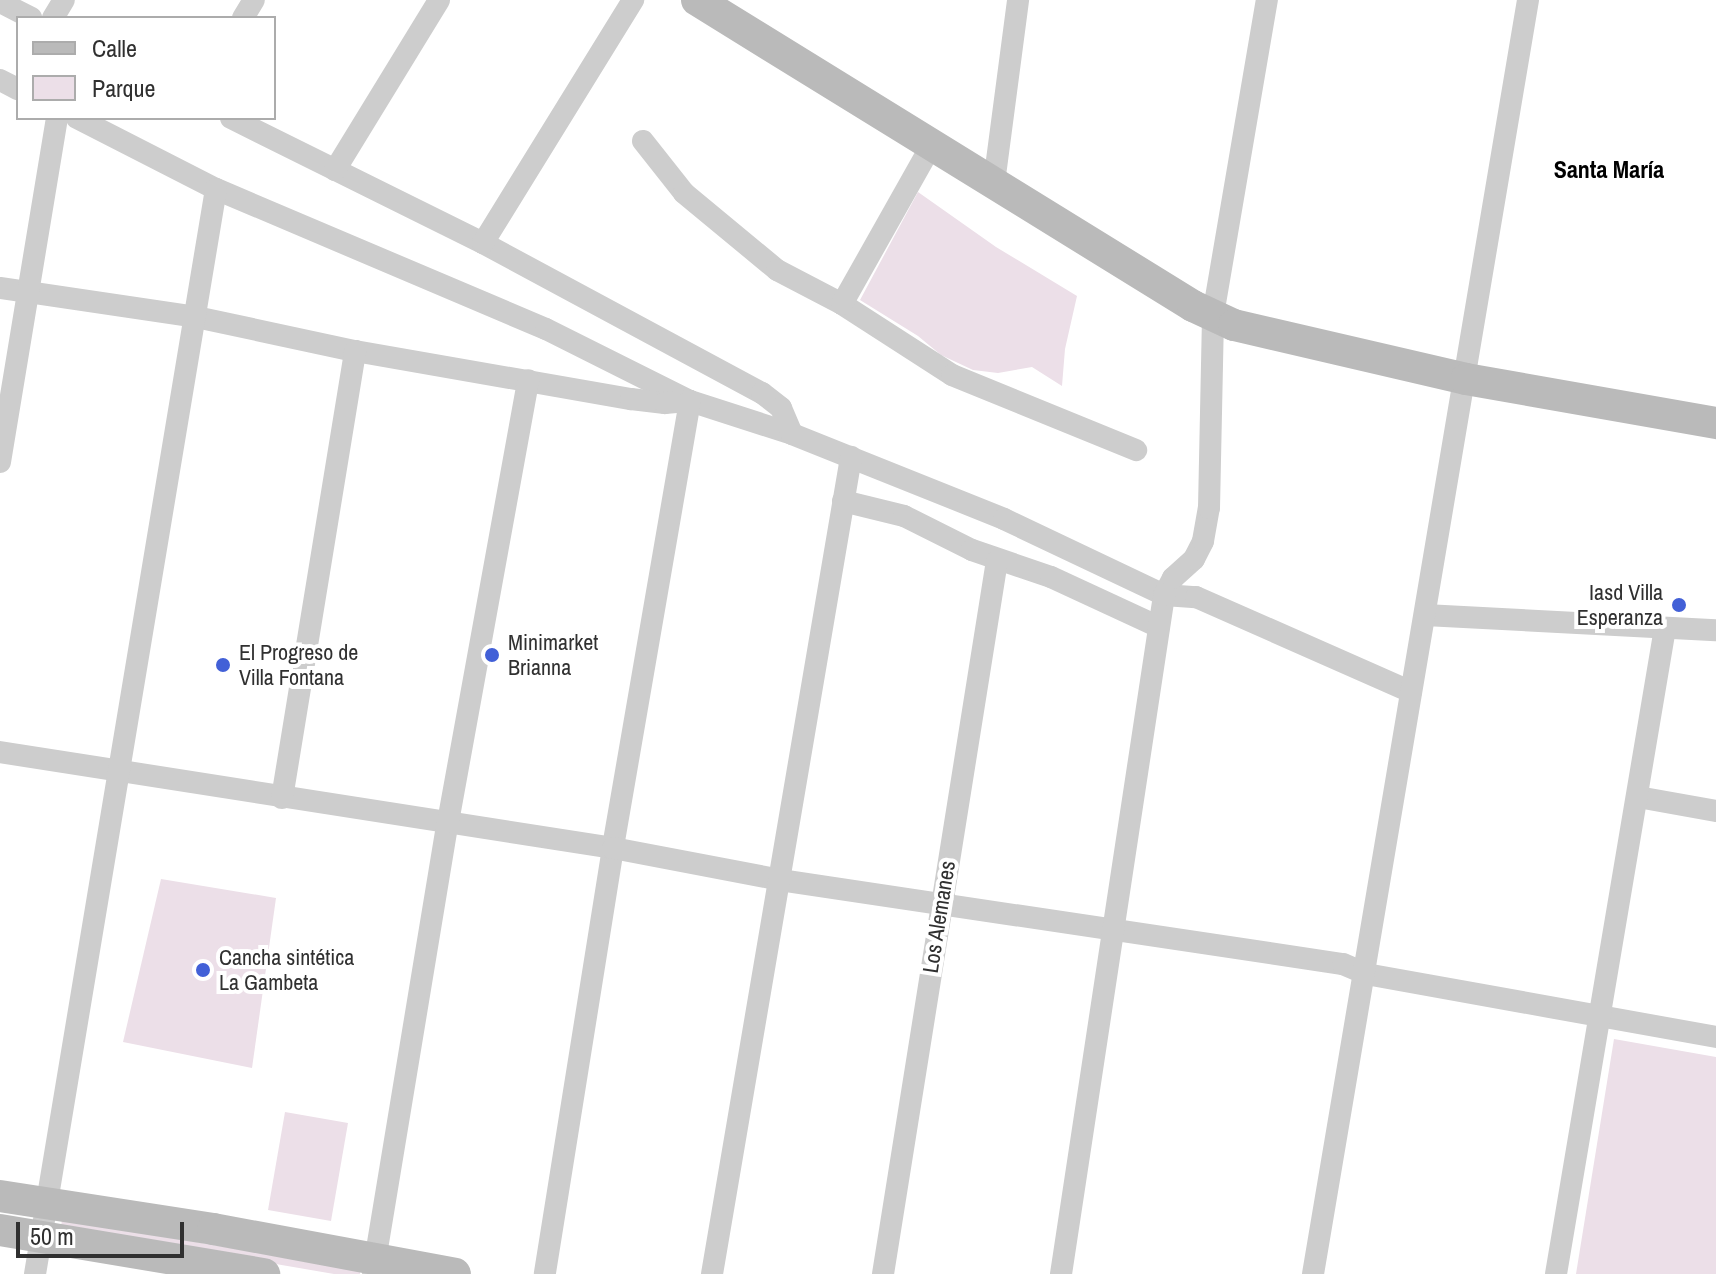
<!DOCTYPE html>
<meta charset="utf-8">
<style>
body{margin:0}
#map{position:relative;width:1716px;height:1274px;overflow:hidden;background:#fff;font-family:"Archivo Narrow",sans-serif}
div>[style]{position:absolute}
.green>*{inset:0;background:#ecdfe8}
.street>*{height:22px;margin:-11px;padding:0 11px;transform-origin:11px;border-radius:11px;background:#cdcdcd}
.secondary>*{height:32px;margin:-16px;padding:0 16px;transform-origin:16px;border-radius:16px;background:#bababa}
.dots>*{width:22px;height:22px;translate:-50% -50%;box-sizing:border-box;border:4px solid #fff;border-radius:50%}
span{translate:-50% -50%;white-space:nowrap;text-align:center;line-height:1.15;-webkit-text-stroke:8px #fff;paint-order:stroke}
.poi-label{font-size:22px;color:#303030}
.right{translate:-100% -50%;text-align:right}
.left{translate:0 -50%;text-align:left}
.street-label{font-size:22px;color:#303030}
.neighbourhood-label{font-size:24px;color:#000;font-weight:700}
.legend{position:absolute;left:16px;top:16px;width:260px;height:104px;box-sizing:border-box;background:#fff;border:2px solid #acacac;margin:0;padding:10px 14px;list-style:none;font-size:24px;color:#303030}
.legend li{display:flex;align-items:center;gap:16px;height:40px}
.legend b{width:40px;border:2px solid #acacac}
.scale{position:absolute;left:16px;top:1222px;width:168px;height:36px;box-sizing:border-box;border:4px solid #303030;border-top:0;padding-left:10px;font-size:24px;line-height:28px;white-space:nowrap;color:#303030;-webkit-text-stroke:6px #fff;paint-order:stroke}
</style>
<div id="map">
<div class="green">
<i style="clip-path:polygon(918px 192px,996px 247px,1077px 296px,1065px 349px,1062px 386px,1032px 367px,998px 373px,973px 370px,941px 355px,918px 336px,860px 300px)"></i>
<i style="clip-path:polygon(161px 879px,276px 898px,252px 1068px,123px 1042px)"></i>
<i style="clip-path:polygon(1614px 1039px,1716px 1057px,1716px 1274px,1576px 1274px)"></i>
<i style="clip-path:polygon(285px 1112px,348px 1123px,331px 1221px,268px 1210px)"></i>
<i style="clip-path:polygon(62px 1219px,360px 1270px,360px 1274px,334px 1274px,61px 1227px)"></i>
</div>
<div class="street">
<i style="left:0;top:2px;width:35px;rotate:27deg"></i>
<i style="left:53px;top:18px;width:21px;rotate:-59deg"></i>
<i style="left:243px;top:18px;width:21px;rotate:-59deg"></i>
<i style="left:0;top:80px;width:20px;rotate:27deg"></i>
<i style="left:77px;top:118px;width:156px;rotate:27.1deg"></i>
<i style="left:216px;top:189px;width:358px;rotate:23deg"></i>
<i style="left:546px;top:329px;width:161px;rotate:26.6deg"></i>
<i style="left:690px;top:401px;width:107px;rotate:17.9deg"></i>
<i style="left:792px;top:434px;width:228px;rotate:21.8deg"></i>
<i style="left:1004px;top:519px;width:177px;rotate:25.4deg"></i>
<i style="left:1164px;top:595px;width:32px;rotate:4deg"></i>
<i style="left:1196px;top:597px;width:235px;rotate:23.8deg"></i>
<i style="left:231px;top:118px;width:281px;rotate:26.4deg"></i>
<i style="left:483px;top:243px;width:317px;rotate:28.3deg"></i>
<i style="left:762px;top:393px;width:24px;rotate:38deg"></i>
<i style="left:781px;top:408px;width:28px;rotate:67deg"></i>
<i style="left:643px;top:141px;width:66px;rotate:51.7deg"></i>
<i style="left:684px;top:193px;width:121px;rotate:39.6deg"></i>
<i style="left:777px;top:270px;width:73px;rotate:27.6deg"></i>
<i style="left:842px;top:304px;width:131px;rotate:32.8deg"></i>
<i style="left:952px;top:375px;width:199px;rotate:22.2deg"></i>
<i style="left:335px;top:170px;width:199px;rotate:-58.5deg"></i>
<i style="left:994px;top:183px;width:185px;rotate:-82.5deg"></i>
<i style="left:483px;top:243px;width:286px;rotate:-58.3deg"></i>
<i style="left:0;top:288px;width:198px;rotate:8.4deg"></i>
<i style="left:196px;top:317px;width:163px;rotate:12.1deg"></i>
<i style="left:355px;top:351px;width:280px;rotate:9.9deg"></i>
<i style="left:631px;top:399px;width:34px;rotate:7deg"></i>
<i style="left:665px;top:403px;width:25px;rotate:-5deg"></i>
<i style="left:690px;top:401px;width:454px;rotate:99.8deg"></i>
<i style="left:613px;top:848px;width:431px;rotate:99.1deg"></i>
<i style="left:842px;top:304px;width:184px;rotate:-60.6deg"></i>
<i style="left:0;top:462px;width:349px;rotate:-80.6deg"></i>
<i style="left:843px;top:501px;width:63px;rotate:13.8deg"></i>
<i style="left:904px;top:516px;width:76px;rotate:26.6deg"></i>
<i style="left:972px;top:550px;width:83px;rotate:18.9deg"></i>
<i style="left:1051px;top:577px;width:119px;rotate:24.8deg"></i>
<i style="left:1425px;top:615px;width:291px;rotate:3deg"></i>
<i style="left:0;top:752px;width:620px;rotate:8.9deg"></i>
<i style="left:613px;top:848px;width:170px;rotate:10.8deg"></i>
<i style="left:780px;top:880px;width:569px;rotate:8.49deg"></i>
<i style="left:1343px;top:964px;width:25px;rotate:23deg"></i>
<i style="left:1366px;top:974px;width:356px;rotate:10.2deg"></i>
<i style="left:1638px;top:797px;width:79px;rotate:10.2deg"></i>
<i style="left:282px;top:798px;width:453px;rotate:-80.7deg"></i>
<i style="left:373px;top:1273px;width:457px;rotate:-80.6deg"></i>
<i style="left:448px;top:822px;width:449px;rotate:-79.7deg"></i>
<i style="left:35px;top:1274px;width:1100px;rotate:-80.53deg"></i>
<i style="left:712px;top:1274px;width:829px;rotate:-80.34deg"></i>
<i style="left:883px;top:1274px;width:722px;rotate:-80.92deg"></i>
<i style="left:1061px;top:1274px;width:687px;rotate:-81.37deg"></i>
<i style="left:1164px;top:595px;width:19px;rotate:-62deg"></i>
<i style="left:1173px;top:578px;width:28px;rotate:-42deg"></i>
<i style="left:1194px;top:559px;width:20px;rotate:-63deg"></i>
<i style="left:1203px;top:541px;width:34px;rotate:-80deg"></i>
<i style="left:1209px;top:508px;width:193px;rotate:-88.8deg"></i>
<i style="left:1213px;top:315px;width:320px;rotate:-80.3deg"></i>
<i style="left:1313px;top:1274px;width:1292px;rotate:-80.42deg"></i>
<i style="left:1556px;top:1274px;width:655px;rotate:-80.42deg"></i>
</div>
<div class="secondary">
<i style="left:697px;top:0;width:583px;rotate:31.67deg"></i>
<i style="left:1193px;top:306px;width:45px;rotate:24.9deg"></i>
<i style="left:1234px;top:325px;width:238px;rotate:13.1deg"></i>
<i style="left:1466px;top:379px;width:254px;rotate:10deg"></i>
<i style="left:0;top:1196px;width:216px;rotate:8.8deg"></i>
<i style="left:213px;top:1229px;width:246px;rotate:10.5deg"></i>
<i style="left:0;top:1230px;width:268px;rotate:9.5deg"></i>
</div>
<div class="dots">
<i style="left:1679px;top:605px;background:#4260d7"></i>
<i style="left:492px;top:655px;background:#4260d7"></i>
<i style="left:223px;top:665px;background:#4260d7"></i>
<i style="left:203px;top:970px;background:#4260d7"></i>
</div>
<div class="poi-label">
<span class="right" style="left:1663px;top:605px">Iasd Villa<br>Esperanza</span>
<span class="left" style="left:508px;top:655px">Minimarket<br>Brianna</span>
<span class="left" style="left:239px;top:665px">El Progreso de<br>Villa Fontana</span>
<span class="left" style="left:219px;top:970px">Cancha sintética<br>La Gambeta</span>
</div>
<div class="street-label">
<span style="left:939px;top:917px;rotate:-81deg">Los Alemanes</span>
</div>
<div class="neighbourhood-label">
<span style="left:1609px;top:170px">Santa María</span>
</div>
<ul class="legend">
<li><b style="height:10px;background:#bababa"></b>Calle</li>
<li><b style="height:22px;background:#ecdfe8"></b>Parque</li>
</ul>
<div class="scale">50 m</div>
</div>
